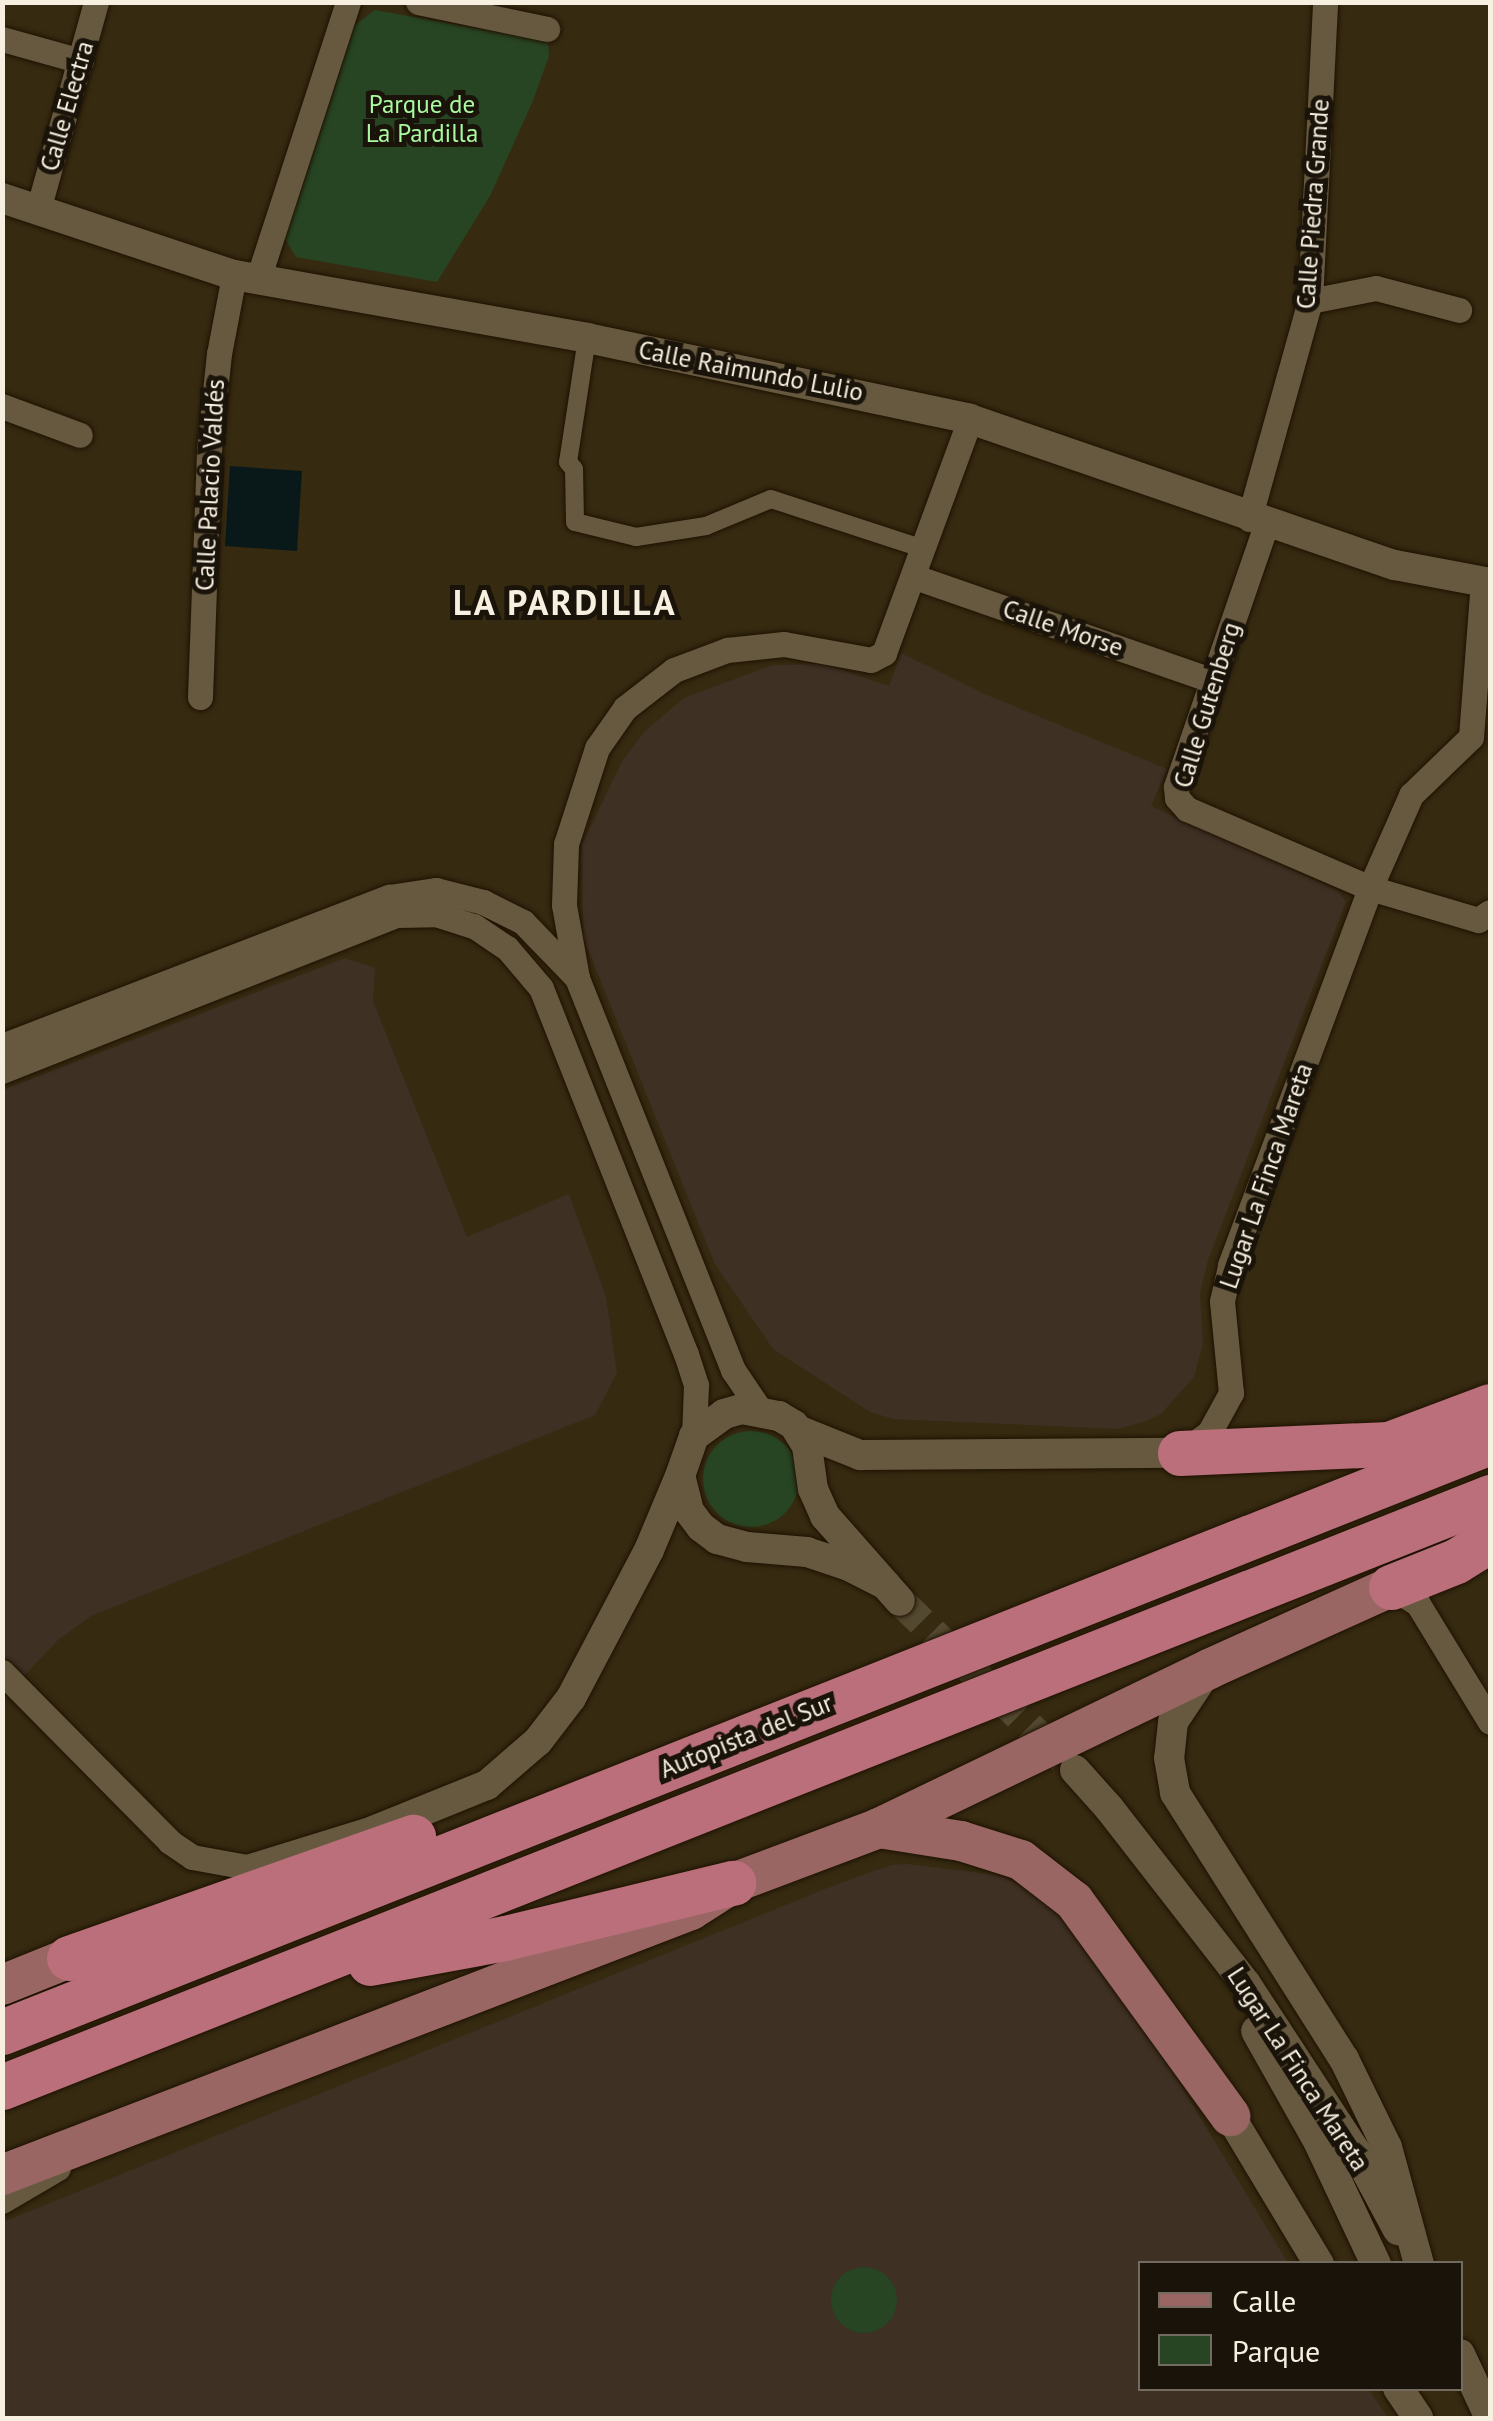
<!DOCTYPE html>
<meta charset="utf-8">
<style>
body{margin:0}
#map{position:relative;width:1493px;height:2421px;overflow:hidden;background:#362a11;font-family:"PT Sans",sans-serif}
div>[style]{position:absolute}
.commercial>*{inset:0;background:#3f3024}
.green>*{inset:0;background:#274523}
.round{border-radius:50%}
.water>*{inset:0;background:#091919}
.tertiary-tunnel>*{height:30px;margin-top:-15px;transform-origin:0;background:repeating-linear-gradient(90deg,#534830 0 30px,transparent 0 45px)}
.roads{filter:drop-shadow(0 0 2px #1e1200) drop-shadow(0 0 2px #1e1200)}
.pedestrian>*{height:18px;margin:-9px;padding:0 9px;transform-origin:9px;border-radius:9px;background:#675940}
.minor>*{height:25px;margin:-12.5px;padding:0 12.5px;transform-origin:12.5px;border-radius:12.5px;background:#675940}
.tertiary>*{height:30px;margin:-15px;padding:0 15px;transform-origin:15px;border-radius:15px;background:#675940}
.primary>*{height:40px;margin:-20px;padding:0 20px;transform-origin:20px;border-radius:20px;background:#996663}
.motorway>*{height:45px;margin:-22.5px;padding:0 22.5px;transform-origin:22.5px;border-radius:22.5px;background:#ba6f7b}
span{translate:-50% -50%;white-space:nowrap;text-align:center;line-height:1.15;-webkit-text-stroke:10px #191309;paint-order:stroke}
.park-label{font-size:25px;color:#aaf9a0}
.street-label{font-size:25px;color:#f7efe0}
.district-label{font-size:35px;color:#f7efe0;font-weight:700;letter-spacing:2.5px}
.frame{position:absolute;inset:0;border:5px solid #f7efe0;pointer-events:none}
.legend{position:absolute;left:1138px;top:2261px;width:325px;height:130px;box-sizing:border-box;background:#191309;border:2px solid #726b5f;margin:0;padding:12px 18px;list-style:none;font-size:30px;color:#f7efe0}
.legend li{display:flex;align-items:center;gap:20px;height:50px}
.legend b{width:50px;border:2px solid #726b5f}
</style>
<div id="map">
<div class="commercial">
<i style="clip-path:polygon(901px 653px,987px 695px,1167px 769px,1151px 806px,1338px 891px,1346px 902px,1208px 1260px,1200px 1294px,1203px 1344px,1194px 1377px,1161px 1414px,1146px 1421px,1117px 1429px,893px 1419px,870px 1412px,773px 1349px,715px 1264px,583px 937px,582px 844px,623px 760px,644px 732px,684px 698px,773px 665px,823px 664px,889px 686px)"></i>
<i style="clip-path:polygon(345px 958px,375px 968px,373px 1001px,467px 1237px,569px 1194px,606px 1297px,617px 1373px,595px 1415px,91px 1616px,58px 1640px,22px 1678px,3px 1657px,3px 1090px)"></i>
<i style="clip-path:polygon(907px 1864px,997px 1875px,1021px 1885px,1061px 1913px,1110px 1968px,1288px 2263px,1140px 2264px,1140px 2388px,1368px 2389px,1388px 2418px,3px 2418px,3px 2222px,835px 1885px,891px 1865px)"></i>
</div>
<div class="green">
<i style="clip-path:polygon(375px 10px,548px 41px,549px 56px,532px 103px,490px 196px,437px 282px,296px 257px,285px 239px,355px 25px)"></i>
<i class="round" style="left:703px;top:1431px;width:96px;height:96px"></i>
<i class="round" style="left:831px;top:2267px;width:66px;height:66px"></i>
</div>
<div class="water">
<i style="clip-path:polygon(230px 466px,302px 471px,297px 551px,225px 546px)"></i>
</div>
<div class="tertiary-tunnel">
<i style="left:900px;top:1601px;width:227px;rotate:44.1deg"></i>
</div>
<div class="roads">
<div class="pedestrian">
<i style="left:587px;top:338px;width:125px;rotate:98.7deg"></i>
<i style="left:568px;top:462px;width:9px;rotate:49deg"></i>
<i style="left:574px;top:469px;width:53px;rotate:88.9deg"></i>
<i style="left:575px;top:522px;width:63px;rotate:13.8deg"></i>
<i style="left:636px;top:537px;width:71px;rotate:-8.9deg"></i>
<i style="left:706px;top:526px;width:70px;rotate:-22.6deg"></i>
<i style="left:771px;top:499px;width:161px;rotate:18.1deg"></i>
</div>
<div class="minor">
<i style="left:418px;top:2px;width:132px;rotate:11.8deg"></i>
<i style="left:2px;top:39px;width:82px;rotate:15.6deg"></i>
<i style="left:38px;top:210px;width:216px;rotate:-74.4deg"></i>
<i style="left:258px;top:279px;width:291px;rotate:-72deg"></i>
<i style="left:1310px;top:301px;width:67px;rotate:-11.1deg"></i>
<i style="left:1376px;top:288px;width:86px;rotate:14.8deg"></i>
<i style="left:2px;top:406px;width:83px;rotate:20.4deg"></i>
<i style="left:1249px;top:519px;width:226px;rotate:-74.4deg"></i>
<i style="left:1310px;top:301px;width:299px;rotate:-87.1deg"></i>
<i style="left:1266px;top:525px;width:277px;rotate:109deg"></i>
<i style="left:1176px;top:787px;width:11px;rotate:85deg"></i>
<i style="left:1177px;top:798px;width:15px;rotate:48deg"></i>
<i style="left:1187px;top:809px;width:199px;rotate:23.3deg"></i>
<i style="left:1370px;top:888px;width:113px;rotate:16.5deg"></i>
<i style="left:1478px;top:920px;width:14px;rotate:-34deg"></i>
<i style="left:915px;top:577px;width:313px;rotate:19.2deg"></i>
<i style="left:200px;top:697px;width:247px;rotate:-87.9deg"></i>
<i style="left:209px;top:450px;width:97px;rotate:-84.1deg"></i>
<i style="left:219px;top:354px;width:80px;rotate:-79.2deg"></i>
<i style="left:2px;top:1046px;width:415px;rotate:-21.1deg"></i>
<i style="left:389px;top:897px;width:48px;rotate:-8.5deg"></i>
<i style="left:436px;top:890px;width:49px;rotate:14.3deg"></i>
<i style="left:483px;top:902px;width:45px;rotate:26.6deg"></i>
<i style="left:523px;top:922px;width:78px;rotate:46deg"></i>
<i style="left:2px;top:1071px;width:425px;rotate:-21.6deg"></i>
<i style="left:397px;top:915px;width:39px;rotate:-1deg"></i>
<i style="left:436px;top:914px;width:40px;rotate:18deg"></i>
<i style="left:474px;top:926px;width:40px;rotate:34deg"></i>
<i style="left:507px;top:948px;width:52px;rotate:49.6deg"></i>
<i style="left:541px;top:988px;width:394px;rotate:68.4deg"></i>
<i style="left:686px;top:1354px;width:33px;rotate:72deg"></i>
<i style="left:696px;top:1385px;width:51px;rotate:92.2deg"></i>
<i style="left:760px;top:1410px;width:48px;rotate:-124deg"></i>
<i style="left:733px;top:1370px;width:422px;rotate:-111.7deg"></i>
<i style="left:577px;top:978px;width:74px;rotate:-100.1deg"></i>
<i style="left:564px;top:905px;width:61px;rotate:-88.1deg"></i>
<i style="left:566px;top:844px;width:101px;rotate:-72.1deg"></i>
<i style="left:597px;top:748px;width:49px;rotate:-55deg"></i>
<i style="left:625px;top:708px;width:62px;rotate:-37.8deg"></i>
<i style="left:674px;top:670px;width:57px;rotate:-20.7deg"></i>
<i style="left:727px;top:650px;width:57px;rotate:-6deg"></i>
<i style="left:784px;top:644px;width:88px;rotate:10.4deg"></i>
<i style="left:871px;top:660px;width:15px;rotate:-28deg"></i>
<i style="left:884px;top:653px;width:249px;rotate:-69.8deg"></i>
<i style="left:1188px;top:1448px;width:26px;rotate:-36deg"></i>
<i style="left:1209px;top:1433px;width:46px;rotate:-61.2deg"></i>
<i style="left:1231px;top:1393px;width:92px;rotate:-95.6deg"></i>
<i style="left:1222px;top:1301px;width:37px;rotate:-77deg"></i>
<i style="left:1230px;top:1265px;width:402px;rotate:-69.6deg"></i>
<i style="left:1370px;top:888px;width:102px;rotate:-66.2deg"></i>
<i style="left:1411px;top:795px;width:83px;rotate:-44deg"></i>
<i style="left:1471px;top:737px;width:156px;rotate:-85.6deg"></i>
<i style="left:1391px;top:1587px;width:32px;rotate:32deg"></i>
<i style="left:1418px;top:1604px;width:138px;rotate:58.6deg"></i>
<i style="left:2px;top:1672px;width:239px;rotate:45.3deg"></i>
<i style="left:170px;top:1842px;width:27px;rotate:34deg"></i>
<i style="left:192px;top:1857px;width:56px;rotate:10.3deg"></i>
<i style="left:247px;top:1867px;width:149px;rotate:-17.2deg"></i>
<i style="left:2px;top:2201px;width:65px;rotate:-30.5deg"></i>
</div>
<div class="tertiary">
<i style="left:2px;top:198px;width:244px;rotate:18.4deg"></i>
<i style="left:234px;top:275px;width:359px;rotate:10.1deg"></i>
<i style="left:587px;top:338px;width:391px;rotate:11.9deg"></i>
<i style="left:970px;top:419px;width:449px;rotate:19deg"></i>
<i style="left:1395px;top:565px;width:97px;rotate:10.7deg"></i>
<i style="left:800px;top:1431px;width:65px;rotate:21.8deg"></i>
<i style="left:860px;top:1455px;width:320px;rotate:-0.4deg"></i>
<i style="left:886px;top:1585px;width:42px;rotate:-152.8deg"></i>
<i style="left:849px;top:1566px;width:44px;rotate:-161.6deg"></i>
<i style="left:807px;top:1552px;width:60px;rotate:-175.2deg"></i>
<i style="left:747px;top:1547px;width:31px;rotate:-165deg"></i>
<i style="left:717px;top:1539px;width:20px;rotate:-143deg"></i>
<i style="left:701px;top:1527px;width:20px;rotate:-127deg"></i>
<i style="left:689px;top:1511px;width:36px;rotate:-104deg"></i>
<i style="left:680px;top:1476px;width:42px;rotate:-70.7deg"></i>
<i style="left:694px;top:1436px;width:37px;rotate:-36deg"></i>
<i style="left:724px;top:1414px;width:19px;rotate:-16deg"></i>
<i style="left:742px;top:1409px;width:38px;rotate:11deg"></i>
<i style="left:779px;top:1416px;width:17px;rotate:31deg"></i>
<i style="left:794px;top:1425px;width:25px;rotate:58deg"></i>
<i style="left:807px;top:1446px;width:43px;rotate:82.1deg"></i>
<i style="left:813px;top:1489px;width:30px;rotate:66deg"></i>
<i style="left:825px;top:1516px;width:113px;rotate:48.6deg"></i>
<i style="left:1207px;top:1671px;width:61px;rotate:123.7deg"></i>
<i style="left:1173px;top:1722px;width:36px;rotate:96deg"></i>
<i style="left:1169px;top:1758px;width:36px;rotate:80deg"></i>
<i style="left:1175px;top:1793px;width:315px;rotate:57.6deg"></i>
<i style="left:1344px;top:2059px;width:98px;rotate:64deg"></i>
<i style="left:1387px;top:2147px;width:121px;rotate:74.7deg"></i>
<i style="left:1075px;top:1770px;width:51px;rotate:48.2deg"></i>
<i style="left:1109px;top:1808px;width:223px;rotate:52.1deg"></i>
<i style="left:1246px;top:1984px;width:201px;rotate:56.8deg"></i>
<i style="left:1356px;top:2152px;width:89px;rotate:61.7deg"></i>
<i style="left:373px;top:1831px;width:123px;rotate:-22deg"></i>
<i style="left:487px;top:1785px;width:67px;rotate:-40.8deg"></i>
<i style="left:538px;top:1741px;width:54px;rotate:-52.5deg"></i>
<i style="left:571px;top:1698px;width:167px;rotate:-62.2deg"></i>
<i style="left:649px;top:1550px;width:80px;rotate:-67.3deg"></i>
<i style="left:1256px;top:2031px;width:129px;rotate:60.6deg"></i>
<i style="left:1319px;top:2143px;width:134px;rotate:64.8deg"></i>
<i style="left:1230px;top:2116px;width:173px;rotate:59deg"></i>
<i style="left:1460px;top:2354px;width:71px;rotate:64.9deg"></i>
<i style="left:1398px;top:2388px;width:36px;rotate:56deg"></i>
</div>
<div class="primary">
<i style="left:879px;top:1828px;width:83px;rotate:9deg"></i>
<i style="left:961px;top:1841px;width:63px;rotate:17.6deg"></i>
<i style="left:1021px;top:1860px;width:67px;rotate:37.7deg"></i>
<i style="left:1074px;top:1901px;width:266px;rotate:54deg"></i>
<i style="left:2px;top:1985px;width:72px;rotate:-21.9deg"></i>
<i style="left:2px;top:2175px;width:738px;rotate:-21.04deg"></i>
<i style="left:691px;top:1910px;width:50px;rotate:-32.7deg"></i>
<i style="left:733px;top:1883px;width:156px;rotate:-20.6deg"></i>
<i style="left:879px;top:1828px;width:366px;rotate:-25.7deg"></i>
<i style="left:1209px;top:1669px;width:200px;rotate:-24.3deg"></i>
</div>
<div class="motorway">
<i style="left:1180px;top:1453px;width:209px;rotate:-2.5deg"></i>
<i style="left:1389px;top:1444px;width:108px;rotate:-20.6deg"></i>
<i style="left:1391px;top:1587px;width:70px;rotate:-21.8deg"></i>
<i style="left:1456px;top:1561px;width:40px;rotate:-32deg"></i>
<i style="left:69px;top:1958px;width:365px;rotate:-19.4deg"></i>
<i style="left:370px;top:1963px;width:137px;rotate:-10.5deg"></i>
<i style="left:505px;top:1938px;width:235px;rotate:-13.6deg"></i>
<i style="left:2px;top:2032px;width:1601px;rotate:-21.63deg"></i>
<i style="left:2px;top:2087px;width:1601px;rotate:-21.63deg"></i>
</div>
</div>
<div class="park-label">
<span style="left:422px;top:119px">Parque de<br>La Pardilla</span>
</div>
<div class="street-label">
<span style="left:67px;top:106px;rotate:-74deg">Calle Electra</span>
<span style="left:1313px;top:204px;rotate:-86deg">Calle Piedra Grande</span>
<span style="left:751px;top:371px;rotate:11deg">Calle Raimundo Lulio</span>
<span style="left:210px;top:485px;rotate:-87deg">Calle Palacio Valdés</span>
<span style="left:1063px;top:628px;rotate:19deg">Calle Morse</span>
<span style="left:1207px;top:705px;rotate:-73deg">Calle Gutenberg</span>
<span style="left:1266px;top:1176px;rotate:-71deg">Lugar La Finca Mareta</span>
<span style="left:746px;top:1736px;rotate:-22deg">Autopista del Sur</span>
<span style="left:1298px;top:2069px;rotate:57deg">Lugar La Finca Mareta</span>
</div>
<div class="district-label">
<span style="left:565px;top:602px">LA PARDILLA</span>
</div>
<div class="frame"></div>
<ul class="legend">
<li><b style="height:12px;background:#996663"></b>Calle</li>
<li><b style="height:28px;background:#274523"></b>Parque</li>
</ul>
</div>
